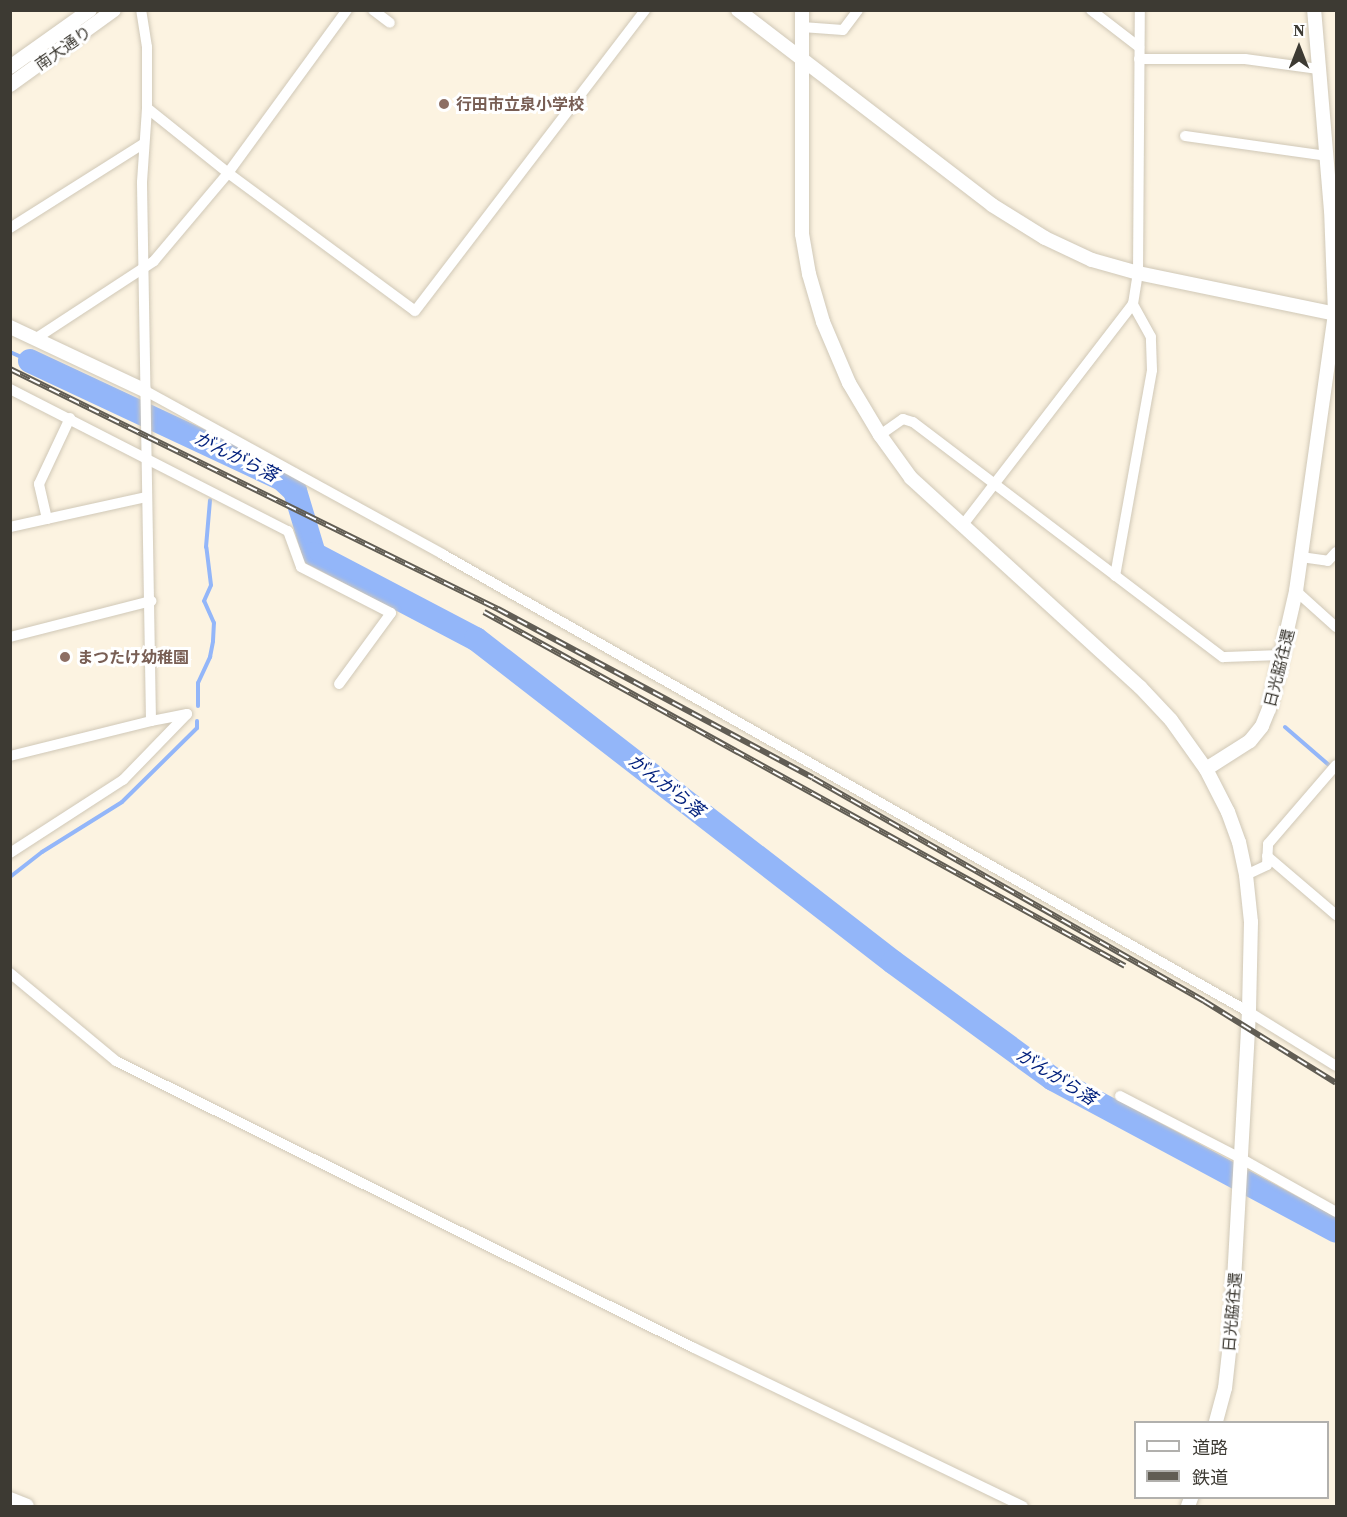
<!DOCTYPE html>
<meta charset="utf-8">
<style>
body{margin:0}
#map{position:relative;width:1347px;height:1517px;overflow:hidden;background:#fcf3e1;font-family:"Source Serif 4","Noto Sans JP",serif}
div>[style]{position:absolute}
.stream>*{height:4px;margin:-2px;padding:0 2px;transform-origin:2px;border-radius:2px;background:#93b6f9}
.river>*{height:24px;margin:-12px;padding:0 12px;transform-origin:12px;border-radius:12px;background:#93b6f9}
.roads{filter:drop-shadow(0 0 2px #d0c8b7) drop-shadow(0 0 2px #d0c8b7)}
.minor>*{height:10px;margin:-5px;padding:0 5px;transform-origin:5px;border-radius:5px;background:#fff}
.tertiary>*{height:14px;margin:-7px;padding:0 7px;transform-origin:7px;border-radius:7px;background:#fff}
.rail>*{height:6px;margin-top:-3px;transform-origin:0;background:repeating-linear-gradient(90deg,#fff 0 11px,#615d54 0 22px);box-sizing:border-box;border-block:2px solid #615d54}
.dots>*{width:16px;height:16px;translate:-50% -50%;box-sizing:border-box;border:3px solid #fff;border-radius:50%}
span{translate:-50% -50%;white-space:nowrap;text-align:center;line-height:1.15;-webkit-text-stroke:6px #fff;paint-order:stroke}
.street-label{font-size:16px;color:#3d3a33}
.education-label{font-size:16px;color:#785e54;font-weight:700}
.left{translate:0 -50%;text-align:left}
.water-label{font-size:18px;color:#001f7c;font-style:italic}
.frame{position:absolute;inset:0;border:12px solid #3d3a33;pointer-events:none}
.legend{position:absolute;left:1134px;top:1421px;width:195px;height:78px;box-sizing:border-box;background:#fff;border:2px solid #b1b0ad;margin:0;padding:8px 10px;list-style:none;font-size:18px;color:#3d3a33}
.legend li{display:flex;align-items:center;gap:12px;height:30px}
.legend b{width:30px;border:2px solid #b1b0ad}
.north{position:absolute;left:1269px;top:18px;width:60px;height:60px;-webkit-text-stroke:4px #fff;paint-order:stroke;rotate:0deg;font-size:16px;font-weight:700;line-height:24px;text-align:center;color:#3d3a33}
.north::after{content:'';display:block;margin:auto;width:21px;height:27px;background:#3d3a33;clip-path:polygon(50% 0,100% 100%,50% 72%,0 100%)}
</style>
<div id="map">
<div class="stream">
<i style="left:10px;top:352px;width:22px;rotate:24deg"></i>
<i style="left:198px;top:706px;width:23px;rotate:-90deg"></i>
<i style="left:198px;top:683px;width:29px;rotate:-65deg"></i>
<i style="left:210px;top:657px;width:16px;rotate:-79deg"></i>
<i style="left:213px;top:641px;width:18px;rotate:-87deg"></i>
<i style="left:214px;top:623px;width:24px;rotate:-114deg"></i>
<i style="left:204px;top:601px;width:17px;rotate:-66deg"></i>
<i style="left:211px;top:585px;width:38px;rotate:-97deg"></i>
<i style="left:206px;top:547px;width:47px;rotate:-85.1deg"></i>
<i style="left:1285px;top:727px;width:60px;rotate:40.9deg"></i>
<i style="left:10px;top:877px;width:41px;rotate:-38deg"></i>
<i style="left:42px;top:852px;width:94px;rotate:-32deg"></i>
<i style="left:122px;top:802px;width:105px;rotate:-44.6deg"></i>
<i style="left:197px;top:728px;width:7px;rotate:-90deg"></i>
</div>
<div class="river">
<i style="left:30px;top:361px;width:278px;rotate:25.1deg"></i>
<i style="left:282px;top:479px;width:18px;rotate:43deg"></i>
<i style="left:295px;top:491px;width:66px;rotate:73.2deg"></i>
<i style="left:314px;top:554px;width:183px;rotate:27.7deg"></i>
<i style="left:476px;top:639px;width:527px;rotate:37.76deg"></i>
<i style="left:893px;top:962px;width:198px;rotate:36.2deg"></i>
<i style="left:1053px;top:1079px;width:321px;rotate:28.2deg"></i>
</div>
<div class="roads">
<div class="minor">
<i style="left:373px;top:10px;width:21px;rotate:37deg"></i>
<i style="left:1091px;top:10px;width:61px;rotate:37.6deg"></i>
<i style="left:802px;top:27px;width:41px;rotate:4.2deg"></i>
<i style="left:843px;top:30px;width:25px;rotate:-53deg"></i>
<i style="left:1139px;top:59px;width:106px"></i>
<i style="left:1245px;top:59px;width:74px;rotate:7.8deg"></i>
<i style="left:147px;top:108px;width:104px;rotate:38.7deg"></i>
<i style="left:228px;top:173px;width:232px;rotate:36.4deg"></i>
<i style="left:415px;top:311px;width:379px;rotate:-52.6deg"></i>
<i style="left:1185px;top:136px;width:143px;rotate:8deg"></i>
<i style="left:10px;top:228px;width:157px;rotate:-32.3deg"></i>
<i style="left:35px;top:339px;width:142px;rotate:-33.2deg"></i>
<i style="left:154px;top:261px;width:115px;rotate:-49.9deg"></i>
<i style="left:228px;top:173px;width:202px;rotate:-53.9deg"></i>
<i style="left:10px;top:389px;width:312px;rotate:27.1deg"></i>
<i style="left:288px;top:531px;width:38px;rotate:70deg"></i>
<i style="left:301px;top:567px;width:101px;rotate:27.1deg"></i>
<i style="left:391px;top:613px;width:88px;rotate:126.2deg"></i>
<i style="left:144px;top:390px;width:340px;rotate:28.8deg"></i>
<i style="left:442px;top:554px;width:928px;rotate:29.58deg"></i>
<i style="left:1249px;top:1012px;width:102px;rotate:31.8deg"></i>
<i style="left:880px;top:435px;width:28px;rotate:-35deg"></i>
<i style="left:903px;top:419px;width:10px;rotate:17deg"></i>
<i style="left:913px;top:422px;width:389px;rotate:37.2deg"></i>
<i style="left:1223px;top:657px;width:60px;rotate:-1.9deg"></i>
<i style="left:47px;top:519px;width:36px;rotate:-103deg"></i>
<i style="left:39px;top:484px;width:73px;rotate:-64.8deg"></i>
<i style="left:962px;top:526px;width:280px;rotate:-52.4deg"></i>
<i style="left:1133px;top:304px;width:31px;rotate:-81deg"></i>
<i style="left:1138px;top:273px;width:263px;rotate:-89.6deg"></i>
<i style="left:10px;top:527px;width:140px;rotate:-12.4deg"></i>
<i style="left:1301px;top:557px;width:27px;rotate:8deg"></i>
<i style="left:1328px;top:561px;width:12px;rotate:-48deg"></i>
<i style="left:1115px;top:576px;width:209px;rotate:-79.8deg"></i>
<i style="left:1152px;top:370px;width:33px;rotate:-92deg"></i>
<i style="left:1151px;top:337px;width:38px;rotate:-119deg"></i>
<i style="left:1296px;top:591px;width:54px;rotate:42deg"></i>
<i style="left:10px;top:637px;width:146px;rotate:-14.3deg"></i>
<i style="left:10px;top:756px;width:145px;rotate:-13.9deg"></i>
<i style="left:151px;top:721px;width:539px;rotate:-90.96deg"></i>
<i style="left:142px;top:182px;width:74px;rotate:-86.1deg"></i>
<i style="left:147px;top:108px;width:61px;rotate:-90deg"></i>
<i style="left:147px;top:47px;width:37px;rotate:-99deg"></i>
<i style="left:10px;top:853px;width:135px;rotate:-32.9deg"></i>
<i style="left:123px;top:780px;width:92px;rotate:-45.9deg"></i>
<i style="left:187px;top:714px;width:37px;rotate:169deg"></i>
<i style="left:1267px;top:856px;width:91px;rotate:40.5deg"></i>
<i style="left:1246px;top:875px;width:23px;rotate:-25deg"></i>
<i style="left:1267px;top:865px;width:21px;rotate:-87deg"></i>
<i style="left:1268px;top:844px;width:104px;rotate:-49.3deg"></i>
<i style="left:10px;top:973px;width:138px;rotate:39.7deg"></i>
<i style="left:116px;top:1061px;width:645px;rotate:26.41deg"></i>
<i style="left:694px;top:1348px;width:365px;rotate:25.7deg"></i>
<i style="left:1120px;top:1096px;width:137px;rotate:27.3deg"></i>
<i style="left:1242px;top:1159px;width:108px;rotate:29.4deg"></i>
</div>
<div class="tertiary">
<i style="left:738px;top:10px;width:320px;rotate:37.5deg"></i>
<i style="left:992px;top:205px;width:62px;rotate:31.9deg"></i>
<i style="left:1045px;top:238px;width:52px;rotate:25.1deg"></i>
<i style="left:1092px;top:260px;width:48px;rotate:15.8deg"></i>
<i style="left:1138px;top:273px;width:202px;rotate:11.7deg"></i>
<i style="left:802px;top:10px;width:224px;rotate:90deg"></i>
<i style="left:802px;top:234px;width:41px;rotate:80.1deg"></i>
<i style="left:809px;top:274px;width:50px;rotate:73.7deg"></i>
<i style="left:823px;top:322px;width:66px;rotate:66.9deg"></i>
<i style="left:849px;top:383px;width:61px;rotate:59.2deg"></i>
<i style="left:880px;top:435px;width:53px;rotate:54.2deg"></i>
<i style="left:911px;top:478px;width:310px;rotate:42.4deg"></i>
<i style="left:1140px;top:687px;width:45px;rotate:46.8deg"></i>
<i style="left:1171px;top:720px;width:60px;rotate:54.5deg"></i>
<i style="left:1206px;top:769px;width:48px;rotate:62.9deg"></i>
<i style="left:1228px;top:812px;width:32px;rotate:70deg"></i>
<i style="left:1239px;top:842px;width:34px;rotate:78deg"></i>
<i style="left:1246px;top:875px;width:47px;rotate:83.9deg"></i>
<i style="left:1251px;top:922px;width:90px;rotate:91.3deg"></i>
<i style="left:1249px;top:1012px;width:323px;rotate:93.2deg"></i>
<i style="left:1231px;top:1334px;width:54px;rotate:96.3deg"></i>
<i style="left:1225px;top:1388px;width:35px;rotate:105deg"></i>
<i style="left:10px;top:67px;width:98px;rotate:-35.5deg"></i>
<i style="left:10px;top:85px;width:128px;rotate:-35.8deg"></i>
<i style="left:10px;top:327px;width:148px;rotate:25.2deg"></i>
<i style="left:1206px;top:769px;width:52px;rotate:-32.5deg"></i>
<i style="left:1250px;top:741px;width:19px;rotate:-51deg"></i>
<i style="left:1262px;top:726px;width:18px;rotate:-68deg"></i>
<i style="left:1269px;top:709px;width:121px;rotate:-77.1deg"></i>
<i style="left:1296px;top:591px;width:281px;rotate:-82deg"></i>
<i style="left:1335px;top:313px;width:102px;rotate:-92.2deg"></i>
<i style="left:1331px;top:211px;width:202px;rotate:-94.8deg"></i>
<i style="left:10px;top:1499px;width:18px;rotate:22deg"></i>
<i style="left:1188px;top:1506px;width:9px;rotate:-69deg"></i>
</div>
</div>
<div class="rail">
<i style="left:10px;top:369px;width:544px;rotate:26.19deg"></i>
<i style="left:498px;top:609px;width:357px;rotate:28.2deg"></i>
<i style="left:813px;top:778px;width:450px;rotate:29.7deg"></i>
<i style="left:1204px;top:1001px;width:155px;rotate:31.8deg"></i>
<i style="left:484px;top:612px;width:732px;rotate:28.91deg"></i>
</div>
<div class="dots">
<i style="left:444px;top:104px;background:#8d6e63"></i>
<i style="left:65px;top:657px;background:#8d6e63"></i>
</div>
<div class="street-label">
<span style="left:63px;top:48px;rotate:-35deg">南大通り</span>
<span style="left:1279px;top:668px;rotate:-76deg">日光脇往還</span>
<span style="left:1232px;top:1312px;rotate:-85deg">日光脇往還</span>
</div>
<div class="education-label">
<span class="left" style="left:456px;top:104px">行田市立泉小学校</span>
<span class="left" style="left:77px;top:657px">まつたけ幼稚園</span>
</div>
<div class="water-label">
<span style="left:236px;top:457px;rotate:26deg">がんがら落</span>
<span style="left:666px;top:786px;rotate:38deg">がんがら落</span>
<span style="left:1056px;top:1077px;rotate:32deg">がんがら落</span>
</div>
<div class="frame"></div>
<ul class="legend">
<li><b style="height:8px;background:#fff"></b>道路</li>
<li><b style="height:8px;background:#615d54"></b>鉄道</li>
</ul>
<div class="north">N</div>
</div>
